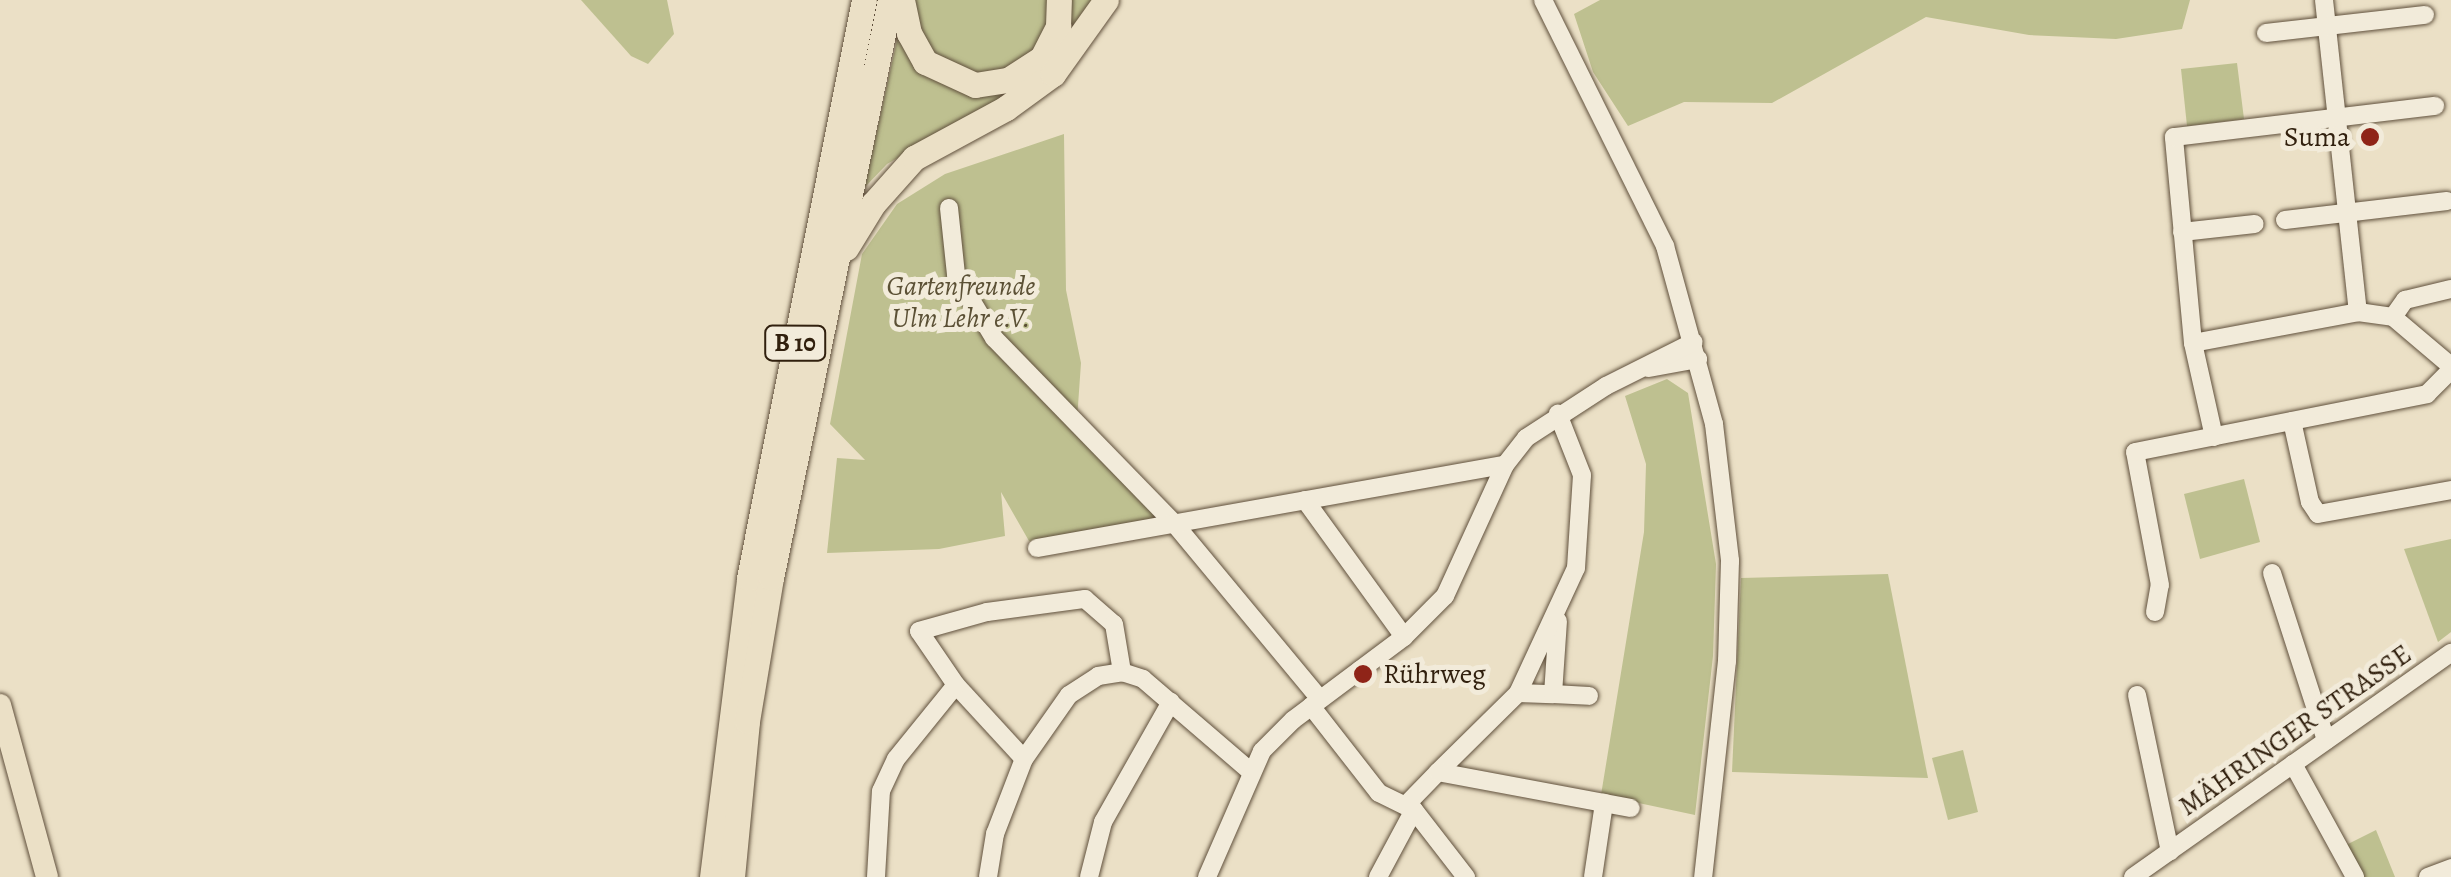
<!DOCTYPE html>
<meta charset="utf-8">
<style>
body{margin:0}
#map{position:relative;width:2451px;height:877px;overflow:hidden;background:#ebe0c6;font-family:Alegreya,serif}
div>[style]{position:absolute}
.green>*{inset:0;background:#bec090}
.roads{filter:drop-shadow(0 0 2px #60503c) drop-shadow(0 0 2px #60503c)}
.minor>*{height:18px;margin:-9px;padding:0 9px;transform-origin:9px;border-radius:9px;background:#f2ebda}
.major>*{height:22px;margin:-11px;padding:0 11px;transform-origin:11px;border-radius:11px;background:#ebe0c6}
.highway>*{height:25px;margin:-12.5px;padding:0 12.5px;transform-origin:12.5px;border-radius:12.5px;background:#ebe0c6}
.dots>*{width:28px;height:28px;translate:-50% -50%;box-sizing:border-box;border:5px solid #f2ebda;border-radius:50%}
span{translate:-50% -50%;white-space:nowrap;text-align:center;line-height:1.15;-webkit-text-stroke:10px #f2ebda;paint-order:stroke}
.shield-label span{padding:2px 8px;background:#f2ebda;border:2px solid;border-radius:8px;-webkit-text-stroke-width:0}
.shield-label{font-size:25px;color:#31200e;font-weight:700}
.poi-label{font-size:28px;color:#31200e}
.right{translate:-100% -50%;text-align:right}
.left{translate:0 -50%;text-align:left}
.park-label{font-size:28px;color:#5b5035;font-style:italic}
.street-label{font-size:28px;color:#31200e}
</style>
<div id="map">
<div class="green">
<i style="clip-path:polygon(581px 0,667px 0,674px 34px,648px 64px,631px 56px)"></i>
<i style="clip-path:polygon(906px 0,1094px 0,1057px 59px,1000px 100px,887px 164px,864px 188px)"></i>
<i style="clip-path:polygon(1600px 0,2190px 0,2182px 29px,2116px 39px,2029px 35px,1926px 17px,1772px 103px,1684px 102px,1628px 126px,1593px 72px,1574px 14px)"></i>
<i style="clip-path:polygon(2237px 63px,2244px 119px,2187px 126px,2181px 69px)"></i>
<i style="clip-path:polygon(1064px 134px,1066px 290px,1081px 363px,1076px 434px,1163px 519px,1029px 541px,1001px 492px,1005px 536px,939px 549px,827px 553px,837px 458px,865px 460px,830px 424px,862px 254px,897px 204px,945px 174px)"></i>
<i style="clip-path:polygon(1667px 379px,1688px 393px,1716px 564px,1713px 656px,1695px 815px,1601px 795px,1644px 532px,1646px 464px,1625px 396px)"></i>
<i style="clip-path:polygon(2244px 479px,2260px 542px,2200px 559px,2184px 494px)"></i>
<i style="clip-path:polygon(2451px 539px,2451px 632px,2438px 642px,2404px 549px)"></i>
<i style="clip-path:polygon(1888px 574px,1928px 778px,1732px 772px,1741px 578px)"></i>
<i style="clip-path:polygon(1963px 750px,1978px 812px,1948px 820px,1932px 758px)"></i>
<i style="clip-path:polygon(2376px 830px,2395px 877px,2361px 877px,2344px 846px)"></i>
</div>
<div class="roads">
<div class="minor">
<i style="left:1543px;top:0;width:275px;rotate:63.6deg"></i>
<i style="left:1665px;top:246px;width:185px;rotate:74.6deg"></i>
<i style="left:1714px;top:424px;width:138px;rotate:83.3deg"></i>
<i style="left:1730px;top:561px;width:100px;rotate:91.7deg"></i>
<i style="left:1727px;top:661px;width:217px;rotate:96.3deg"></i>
<i style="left:2324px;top:0;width:314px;rotate:83.8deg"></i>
<i style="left:2266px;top:33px;width:160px;rotate:-6.5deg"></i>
<i style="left:949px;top:208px;width:67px;rotate:84deg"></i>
<i style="left:956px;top:275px;width:74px;rotate:58.9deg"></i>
<i style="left:994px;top:338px;width:257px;rotate:45.8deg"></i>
<i style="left:1173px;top:522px;width:230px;rotate:50.3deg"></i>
<i style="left:2285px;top:220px;width:163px;rotate:-6.7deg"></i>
<i style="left:2182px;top:232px;width:73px;rotate:-6.3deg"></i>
<i style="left:2393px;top:317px;width:21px;rotate:-55deg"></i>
<i style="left:2405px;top:300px;width:47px;rotate:-13.4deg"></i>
<i style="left:2193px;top:343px;width:168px;rotate:-10.6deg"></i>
<i style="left:2358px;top:312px;width:35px;rotate:8deg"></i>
<i style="left:2393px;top:317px;width:76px;rotate:40.2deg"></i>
<i style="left:1649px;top:368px;width:50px;rotate:-10.4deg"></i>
<i style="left:2292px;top:421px;width:83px;rotate:77.5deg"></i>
<i style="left:2310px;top:502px;width:14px;rotate:56deg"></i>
<i style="left:2318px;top:514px;width:135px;rotate:-10.2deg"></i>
<i style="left:2214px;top:437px;width:96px;rotate:-102.6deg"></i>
<i style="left:2193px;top:343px;width:207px;rotate:-95.3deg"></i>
<i style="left:2174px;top:137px;width:263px;rotate:-6.8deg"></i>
<i style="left:1305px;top:500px;width:169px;rotate:54.1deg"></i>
<i style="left:1037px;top:548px;width:475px;rotate:-10.1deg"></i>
<i style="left:2272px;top:573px;width:176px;rotate:72.1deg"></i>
<i style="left:2155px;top:612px;width:27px;rotate:-80deg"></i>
<i style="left:2160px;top:585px;width:135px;rotate:-100.6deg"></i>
<i style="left:2135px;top:452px;width:298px;rotate:-11.2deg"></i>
<i style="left:2427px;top:394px;width:34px;rotate:-45deg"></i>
<i style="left:956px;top:685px;width:100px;rotate:47.4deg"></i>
<i style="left:1518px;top:693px;width:35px;rotate:2deg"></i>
<i style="left:1553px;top:694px;width:73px;rotate:-86.1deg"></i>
<i style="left:1553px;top:694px;width:36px;rotate:3deg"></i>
<i style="left:2137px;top:695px;width:160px;rotate:78.1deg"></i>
<i style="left:1311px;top:706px;width:110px;rotate:52deg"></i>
<i style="left:1379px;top:793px;width:39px;rotate:26deg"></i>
<i style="left:1414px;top:810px;width:85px;rotate:52.2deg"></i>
<i style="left:2293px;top:764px;width:129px;rotate:61.2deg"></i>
<i style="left:1438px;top:772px;width:112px;rotate:-44.6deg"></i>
<i style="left:1518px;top:693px;width:138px;rotate:-65.1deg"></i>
<i style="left:1576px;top:568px;width:93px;rotate:-86.3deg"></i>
<i style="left:1582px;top:475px;width:66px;rotate:-111.5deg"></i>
<i style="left:1406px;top:805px;width:46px;rotate:-45.9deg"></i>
<i style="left:1438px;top:772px;width:196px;rotate:10.6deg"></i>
<i style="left:876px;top:877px;width:86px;rotate:-86.7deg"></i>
<i style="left:881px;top:791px;width:35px;rotate:-65deg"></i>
<i style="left:896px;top:759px;width:95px;rotate:-51deg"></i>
<i style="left:956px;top:685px;width:65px;rotate:-124.4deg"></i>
<i style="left:919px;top:631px;width:71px;rotate:-15.6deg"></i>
<i style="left:987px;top:612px;width:99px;rotate:-7.6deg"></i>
<i style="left:1085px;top:599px;width:38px;rotate:41deg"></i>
<i style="left:1114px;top:624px;width:49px;rotate:80.5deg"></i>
<i style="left:988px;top:877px;width:44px;rotate:-80.8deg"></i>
<i style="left:995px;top:834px;width:80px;rotate:-68.9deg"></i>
<i style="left:1024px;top:759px;width:78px;rotate:-54.9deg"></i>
<i style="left:1069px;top:695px;width:35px;rotate:-33deg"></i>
<i style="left:1098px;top:676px;width:24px;rotate:-9deg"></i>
<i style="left:1122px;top:672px;width:22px;rotate:18deg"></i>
<i style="left:1143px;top:679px;width:141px;rotate:40.7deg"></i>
<i style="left:1089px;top:877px;width:57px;rotate:-75.7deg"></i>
<i style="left:1103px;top:822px;width:138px;rotate:-60.5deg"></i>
<i style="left:1207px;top:877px;width:137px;rotate:-66.4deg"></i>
<i style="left:1262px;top:751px;width:44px;rotate:-45deg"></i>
<i style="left:1293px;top:720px;width:139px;rotate:-36.8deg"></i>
<i style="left:1404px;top:637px;width:58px;rotate:-45deg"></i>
<i style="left:1445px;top:596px;width:144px;rotate:-65.4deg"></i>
<i style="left:1505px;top:465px;width:34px;rotate:-52deg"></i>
<i style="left:1526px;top:438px;width:95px;rotate:-33deg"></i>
<i style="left:1606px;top:386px;width:98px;rotate:-26.6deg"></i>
<i style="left:1378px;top:877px;width:76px;rotate:-61.8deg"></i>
<i style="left:1593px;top:877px;width:75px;rotate:-81.5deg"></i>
<i style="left:2133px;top:877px;width:389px;rotate:-35.2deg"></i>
<i style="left:2428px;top:877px;width:25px;rotate:-21deg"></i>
</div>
<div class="major">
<i style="left:0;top:705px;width:178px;rotate:74.7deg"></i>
</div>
<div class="highway">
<i style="left:902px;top:0;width:34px;rotate:78deg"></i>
<i style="left:909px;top:33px;width:33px;rotate:61deg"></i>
<i style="left:925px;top:62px;width:55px;rotate:24.7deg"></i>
<i style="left:975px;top:85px;width:33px;rotate:-9deg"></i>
<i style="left:1008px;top:80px;width:40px;rotate:-32.9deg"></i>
<i style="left:1042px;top:58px;width:36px;rotate:-63deg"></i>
<i style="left:1058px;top:26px;width:26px;rotate:-88deg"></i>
<i style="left:846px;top:248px;width:52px;rotate:-58.5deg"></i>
<i style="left:873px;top:204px;width:62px;rotate:-48.3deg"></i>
<i style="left:914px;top:158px;width:105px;rotate:-28.5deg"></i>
<i style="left:1006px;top:108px;width:58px;rotate:-35.9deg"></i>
<i style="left:1053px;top:74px;width:91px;rotate:-54.4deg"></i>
<i style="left:712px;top:877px;width:301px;rotate:-82.9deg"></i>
<i style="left:749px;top:578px;width:589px;rotate:-78.75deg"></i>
<i style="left:732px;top:877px;width:157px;rotate:-84.5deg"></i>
<i style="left:747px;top:721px;width:145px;rotate:-80.5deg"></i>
<i style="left:771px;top:578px;width:590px;rotate:-78.37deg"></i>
</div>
</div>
<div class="dots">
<i style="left:2370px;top:137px;background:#8f2418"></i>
<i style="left:1363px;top:674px;background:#8f2418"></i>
</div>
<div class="shield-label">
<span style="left:795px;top:343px">B 10</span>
</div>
<div class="poi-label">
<span class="right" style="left:2350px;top:137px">Suma</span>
<span class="left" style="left:1383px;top:674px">Rührweg</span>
</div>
<div class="park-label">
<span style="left:961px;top:302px">Gartenfreunde<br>Ulm Lehr e.V.</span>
</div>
<div class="street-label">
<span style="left:2295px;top:730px;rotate:-35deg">MÄHRINGER STRASSE</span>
</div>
</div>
